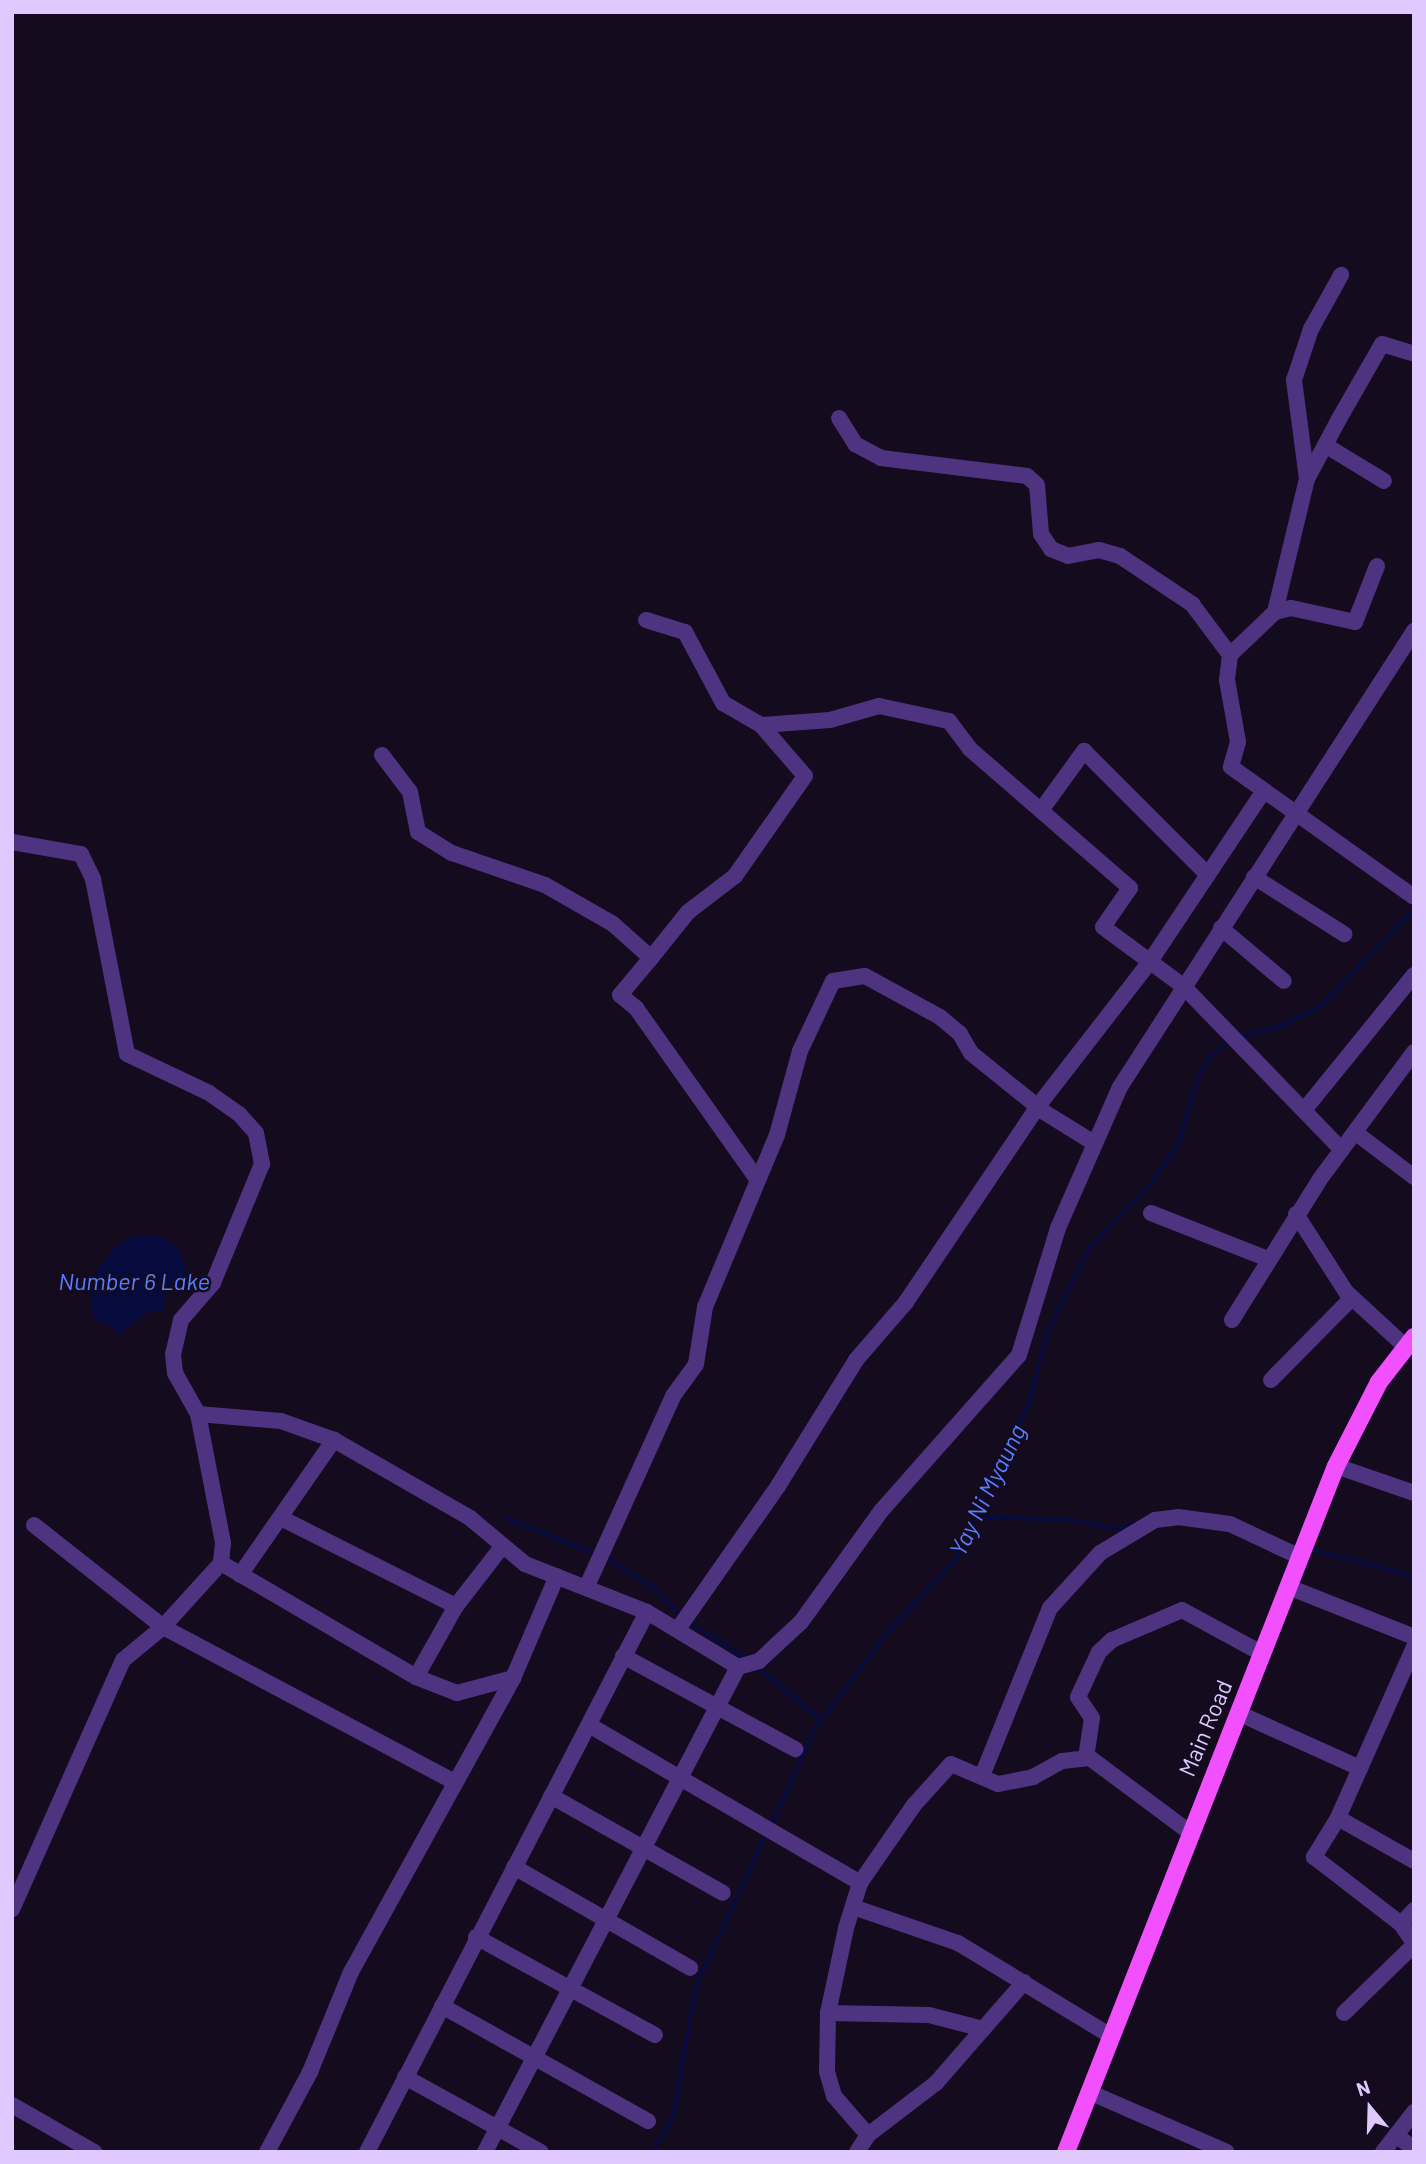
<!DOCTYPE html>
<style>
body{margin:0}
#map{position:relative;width:1426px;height:2164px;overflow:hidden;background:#140b1f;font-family:Barlow,sans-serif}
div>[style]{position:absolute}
.water>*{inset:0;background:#070a3c}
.stream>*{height:3.5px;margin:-1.75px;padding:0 1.75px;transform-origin:1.75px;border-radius:1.75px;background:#070a3c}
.minor>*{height:16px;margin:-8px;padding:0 8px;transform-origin:8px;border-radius:8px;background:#4e3480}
.major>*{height:18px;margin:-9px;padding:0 9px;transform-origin:9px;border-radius:9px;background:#f250ff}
span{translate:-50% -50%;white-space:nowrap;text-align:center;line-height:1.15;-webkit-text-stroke:5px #140b1f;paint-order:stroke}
.street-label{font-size:23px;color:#dfc9ff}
.water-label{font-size:24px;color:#577fff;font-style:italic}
.frame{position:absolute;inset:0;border:14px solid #dfc9ff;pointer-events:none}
.north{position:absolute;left:1335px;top:2073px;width:70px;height:70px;-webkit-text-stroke:5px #140b1f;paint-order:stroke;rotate:341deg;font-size:19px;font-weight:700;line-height:28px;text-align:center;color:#dfc9ff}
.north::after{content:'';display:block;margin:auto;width:24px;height:32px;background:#dfc9ff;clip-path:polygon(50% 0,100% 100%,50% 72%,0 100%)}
</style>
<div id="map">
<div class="water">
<i style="clip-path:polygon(135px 1235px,159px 1235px,179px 1249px,190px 1283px,166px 1294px,163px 1312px,150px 1311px,116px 1336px,113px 1327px,94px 1319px,90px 1294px,96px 1271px,116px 1246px)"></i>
</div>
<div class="stream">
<i style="left:1240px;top:1036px;width:40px;rotate:-13deg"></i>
<i style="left:1279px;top:1027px;width:47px;rotate:-26.6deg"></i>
<i style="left:1321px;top:1006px;width:134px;rotate:-46.2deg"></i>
<i style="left:979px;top:1517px;width:94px;rotate:1.8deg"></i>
<i style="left:1073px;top:1520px;width:46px;rotate:11.3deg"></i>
<i style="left:1118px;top:1529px;width:18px;rotate:-19deg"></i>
<i style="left:507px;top:1518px;width:96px;rotate:22deg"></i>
<i style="left:1310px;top:1549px;width:97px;rotate:14.3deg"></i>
<i style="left:1404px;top:1573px;width:13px;rotate:39deg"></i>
<i style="left:607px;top:1558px;width:52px;rotate:32.5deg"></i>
<i style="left:651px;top:1586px;width:42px;rotate:44deg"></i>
<i style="left:689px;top:1622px;width:70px;rotate:32.1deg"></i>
<i style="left:756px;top:1666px;width:85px;rotate:39.3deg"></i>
<i style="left:771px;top:1826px;width:104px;rotate:-65.6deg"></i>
<i style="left:814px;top:1731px;width:122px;rotate:-53.3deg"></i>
<i style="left:887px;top:1633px;width:103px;rotate:-47deg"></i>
<i style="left:957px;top:1558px;width:168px;rotate:-65deg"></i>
<i style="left:1028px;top:1406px;width:75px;rotate:-75.4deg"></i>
<i style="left:1047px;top:1333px;width:95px;rotate:-63.7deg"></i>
<i style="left:1089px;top:1248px;width:84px;rotate:-45.5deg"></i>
<i style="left:1148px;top:1188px;width:52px;rotate:-55.1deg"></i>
<i style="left:1178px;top:1145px;width:70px;rotate:-73.4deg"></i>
<i style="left:1198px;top:1078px;width:23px;rotate:-61deg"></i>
<i style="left:1209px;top:1058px;width:27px;rotate:-39deg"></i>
<i style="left:653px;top:2152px;width:41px;rotate:-60.9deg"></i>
<i style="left:673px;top:2116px;width:132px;rotate:-80deg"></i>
<i style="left:696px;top:1986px;width:169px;rotate:-65.1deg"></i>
</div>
<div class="minor">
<i style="left:839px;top:418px;width:31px;rotate:58deg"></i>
<i style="left:855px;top:444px;width:30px;rotate:28deg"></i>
<i style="left:881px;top:458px;width:147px;rotate:7deg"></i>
<i style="left:1027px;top:476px;width:13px;rotate:42deg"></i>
<i style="left:1037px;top:485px;width:49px;rotate:85.3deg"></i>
<i style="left:1041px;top:534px;width:18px;rotate:56deg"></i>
<i style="left:1051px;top:549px;width:18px;rotate:22deg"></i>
<i style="left:1068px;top:556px;width:32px;rotate:-11deg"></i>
<i style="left:1099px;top:550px;width:22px;rotate:16deg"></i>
<i style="left:1120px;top:556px;width:87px;rotate:33.7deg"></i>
<i style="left:1192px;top:604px;width:64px;rotate:53.3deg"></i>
<i style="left:1325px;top:445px;width:69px;rotate:31.4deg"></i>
<i style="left:1307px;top:479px;width:100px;rotate:-97.5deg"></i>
<i style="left:1294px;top:380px;width:54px;rotate:-71.6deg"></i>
<i style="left:1311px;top:329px;width:62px;rotate:-60.9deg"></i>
<i style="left:1377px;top:566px;width:60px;rotate:111.4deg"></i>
<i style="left:1355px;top:622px;width:66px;rotate:-167.7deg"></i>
<i style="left:1291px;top:608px;width:16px;rotate:166deg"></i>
<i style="left:1275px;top:612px;width:62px;rotate:136.3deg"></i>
<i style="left:1230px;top:655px;width:25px;rotate:97deg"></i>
<i style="left:1227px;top:680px;width:63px;rotate:79.9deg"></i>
<i style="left:1238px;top:742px;width:26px;rotate:106deg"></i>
<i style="left:1231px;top:767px;width:224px;rotate:35.4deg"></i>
<i style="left:1275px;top:612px;width:137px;rotate:-76.5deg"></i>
<i style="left:1307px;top:479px;width:68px;rotate:-61.9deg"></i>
<i style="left:1339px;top:419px;width:86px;rotate:-60.2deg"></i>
<i style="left:1382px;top:344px;width:34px;rotate:17deg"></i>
<i style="left:646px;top:620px;width:41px;rotate:17.1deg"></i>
<i style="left:685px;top:632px;width:81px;rotate:61.8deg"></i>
<i style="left:723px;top:703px;width:44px;rotate:30.1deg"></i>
<i style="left:761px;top:725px;width:67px;rotate:49.2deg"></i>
<i style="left:805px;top:776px;width:122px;rotate:125deg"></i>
<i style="left:735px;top:876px;width:59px;rotate:142.5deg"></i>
<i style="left:688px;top:912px;width:59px;rotate:128.8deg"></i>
<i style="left:761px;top:725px;width:69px;rotate:-4.1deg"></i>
<i style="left:830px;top:720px;width:51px;rotate:-15.9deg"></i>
<i style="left:879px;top:706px;width:72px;rotate:12.1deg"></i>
<i style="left:949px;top:721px;width:35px;rotate:53deg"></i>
<i style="left:970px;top:749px;width:212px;rotate:41deg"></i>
<i style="left:1130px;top:888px;width:47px;rotate:124.7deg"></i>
<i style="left:1103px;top:927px;width:99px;rotate:36.4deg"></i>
<i style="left:1183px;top:986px;width:228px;rotate:45.9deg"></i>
<i style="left:382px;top:755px;width:46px;rotate:52.9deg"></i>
<i style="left:410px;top:792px;width:41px;rotate:78.7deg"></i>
<i style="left:418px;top:832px;width:40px;rotate:32deg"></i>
<i style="left:452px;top:853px;width:98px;rotate:19deg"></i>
<i style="left:545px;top:885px;width:78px;rotate:29.8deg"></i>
<i style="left:613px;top:924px;width:51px;rotate:41.8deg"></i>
<i style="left:651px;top:958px;width:48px;rotate:130deg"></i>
<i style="left:620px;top:995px;width:21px;rotate:39deg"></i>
<i style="left:636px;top:1008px;width:209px;rotate:54.7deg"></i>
<i style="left:1042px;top:809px;width:72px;rotate:-54.1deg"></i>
<i style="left:1084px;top:751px;width:175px;rotate:45deg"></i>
<i style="left:12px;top:842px;width:70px;rotate:9.9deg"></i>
<i style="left:81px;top:854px;width:28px;rotate:64deg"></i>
<i style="left:93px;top:879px;width:178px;rotate:79deg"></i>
<i style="left:127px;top:1054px;width:91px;rotate:25.4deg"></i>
<i style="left:209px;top:1093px;width:37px;rotate:35deg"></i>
<i style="left:239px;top:1114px;width:25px;rotate:48deg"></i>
<i style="left:256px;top:1133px;width:32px;rotate:79deg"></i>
<i style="left:262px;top:1164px;width:129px;rotate:112.4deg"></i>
<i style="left:213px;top:1283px;width:49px;rotate:130.9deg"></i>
<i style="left:181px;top:1320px;width:35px;rotate:103deg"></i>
<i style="left:173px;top:1354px;width:19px;rotate:84deg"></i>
<i style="left:175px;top:1373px;width:47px;rotate:60.7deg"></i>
<i style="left:198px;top:1414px;width:131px;rotate:79deg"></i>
<i style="left:223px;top:1543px;width:20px;rotate:96deg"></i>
<i style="left:221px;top:1563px;width:86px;rotate:132.2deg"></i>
<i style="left:163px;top:1627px;width:52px;rotate:140.5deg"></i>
<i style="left:123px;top:1660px;width:273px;rotate:114deg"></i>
<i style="left:1254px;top:877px;width:107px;rotate:32.3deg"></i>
<i style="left:1221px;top:928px;width:82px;rotate:40.1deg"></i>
<i style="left:1305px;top:1109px;width:173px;rotate:-50.9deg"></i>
<i style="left:1356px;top:1133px;width:73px;rotate:37.2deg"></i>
<i style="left:1151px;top:1213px;width:126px;rotate:21.5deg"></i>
<i style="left:1296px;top:1214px;width:93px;rotate:57.3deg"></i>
<i style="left:1346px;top:1292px;width:80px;rotate:42.5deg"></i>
<i style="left:1232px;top:1320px;width:166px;rotate:-58deg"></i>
<i style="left:1320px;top:1179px;width:158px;rotate:-53.5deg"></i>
<i style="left:1271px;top:1380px;width:115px;rotate:-45.4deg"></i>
<i style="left:198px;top:1414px;width:83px;rotate:4.8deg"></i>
<i style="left:281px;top:1421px;width:56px;rotate:19.7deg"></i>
<i style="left:334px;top:1440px;width:157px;rotate:29.8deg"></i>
<i style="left:470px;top:1518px;width:72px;rotate:39.9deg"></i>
<i style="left:525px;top:1564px;width:131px;rotate:21.5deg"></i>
<i style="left:647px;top:1612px;width:106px;rotate:31.1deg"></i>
<i style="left:738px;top:1667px;width:22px;rotate:-16deg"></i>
<i style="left:759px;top:1661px;width:57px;rotate:-42.9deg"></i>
<i style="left:801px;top:1622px;width:137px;rotate:-54.2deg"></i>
<i style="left:881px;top:1511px;width:208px;rotate:-48.5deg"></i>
<i style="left:1019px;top:1355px;width:133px;rotate:-72.9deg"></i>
<i style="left:1058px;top:1228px;width:154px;rotate:-66.3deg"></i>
<i style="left:1120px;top:1087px;width:543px;rotate:-57.19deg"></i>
<i style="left:1336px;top:1466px;width:83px;rotate:19.1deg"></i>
<i style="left:281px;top:1518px;width:196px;rotate:26.7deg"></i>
<i style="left:456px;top:1606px;width:73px;rotate:-52.2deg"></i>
<i style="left:34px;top:1525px;width:164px;rotate:38.3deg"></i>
<i style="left:163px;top:1627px;width:330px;rotate:28deg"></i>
<i style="left:221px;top:1563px;width:226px;rotate:30.3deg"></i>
<i style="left:416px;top:1677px;width:44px;rotate:21.3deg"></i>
<i style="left:457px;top:1693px;width:58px;rotate:-15deg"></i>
<i style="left:240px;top:1575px;width:165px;rotate:-55.2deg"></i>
<i style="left:587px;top:1586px;width:209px;rotate:-65.6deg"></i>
<i style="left:673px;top:1396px;width:39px;rotate:-54deg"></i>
<i style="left:696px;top:1364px;width:58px;rotate:-81deg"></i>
<i style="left:705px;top:1307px;width:186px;rotate:-67.3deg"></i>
<i style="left:777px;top:1135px;width:87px;rotate:-74.7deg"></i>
<i style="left:800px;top:1051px;width:77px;rotate:-64.8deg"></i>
<i style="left:833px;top:981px;width:32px;rotate:-9deg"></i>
<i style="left:865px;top:976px;width:85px;rotate:28.7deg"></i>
<i style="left:940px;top:1017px;width:26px;rotate:40deg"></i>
<i style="left:960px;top:1034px;width:22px;rotate:60deg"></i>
<i style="left:971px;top:1053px;width:94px;rotate:38.9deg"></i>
<i style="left:1044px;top:1112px;width:59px;rotate:31.8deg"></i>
<i style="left:1291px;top:1588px;width:132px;rotate:21.7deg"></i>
<i style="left:678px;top:1629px;width:174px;rotate:-55deg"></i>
<i style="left:778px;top:1486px;width:148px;rotate:-58.2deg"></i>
<i style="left:856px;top:1360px;width:77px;rotate:-49.2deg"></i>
<i style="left:906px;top:1302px;width:236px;rotate:-56deg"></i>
<i style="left:1038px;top:1106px;width:181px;rotate:-52.2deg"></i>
<i style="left:1149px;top:963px;width:206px;rotate:-56.3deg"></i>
<i style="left:1414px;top:1647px;width:187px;rotate:114deg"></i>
<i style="left:1338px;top:1818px;width:46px;rotate:121.6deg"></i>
<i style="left:1314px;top:1857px;width:110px;rotate:37.6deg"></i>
<i style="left:1401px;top:1924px;width:23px;rotate:56deg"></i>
<i style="left:623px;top:1656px;width:196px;rotate:28.4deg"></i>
<i style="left:416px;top:1677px;width:81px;rotate:-60.6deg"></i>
<i style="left:1238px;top:1713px;width:134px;rotate:24.3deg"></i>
<i style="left:589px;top:1725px;width:314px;rotate:30.2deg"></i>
<i style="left:1086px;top:1758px;width:40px;rotate:-81.5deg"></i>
<i style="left:1092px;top:1718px;width:25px;rotate:-124deg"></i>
<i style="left:1078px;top:1697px;width:50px;rotate:-65deg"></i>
<i style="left:1099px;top:1652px;width:18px;rotate:-43deg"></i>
<i style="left:1112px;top:1640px;width:76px;rotate:-23.2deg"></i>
<i style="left:1182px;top:1610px;width:92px;rotate:28.5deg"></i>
<i style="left:982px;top:1776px;width:181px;rotate:-68deg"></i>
<i style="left:1050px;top:1608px;width:74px;rotate:-47.7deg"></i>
<i style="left:1100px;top:1553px;width:64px;rotate:-31deg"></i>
<i style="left:1155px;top:1520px;width:23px;rotate:-7deg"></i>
<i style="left:1178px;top:1517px;width:52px;rotate:7.7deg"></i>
<i style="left:1230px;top:1524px;width:77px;rotate:25.2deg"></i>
<i style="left:551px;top:1796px;width:197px;rotate:29.4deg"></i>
<i style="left:1338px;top:1818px;width:87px;rotate:29.5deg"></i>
<i style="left:514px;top:1867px;width:203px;rotate:29.8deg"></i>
<i style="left:853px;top:1907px;width:111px;rotate:18.9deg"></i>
<i style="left:958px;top:1943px;width:179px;rotate:31.3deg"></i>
<i style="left:1401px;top:1924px;width:19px;rotate:-47deg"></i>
<i style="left:476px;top:1937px;width:204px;rotate:28.7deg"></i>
<i style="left:442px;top:2006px;width:236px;rotate:29.2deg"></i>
<i style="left:828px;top:2013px;width:101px;rotate:1.1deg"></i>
<i style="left:929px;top:2015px;width:56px;rotate:14.5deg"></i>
<i style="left:1344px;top:2013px;width:98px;rotate:-44.2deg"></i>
<i style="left:405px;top:2077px;width:155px;rotate:28.9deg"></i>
<i style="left:1089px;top:2092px;width:150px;rotate:23.5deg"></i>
<i style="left:12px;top:2105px;width:95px;rotate:29.8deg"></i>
<i style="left:868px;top:2135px;width:52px;rotate:-131.1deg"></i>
<i style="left:834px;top:2096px;width:26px;rotate:-106deg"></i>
<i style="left:827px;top:2071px;width:58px;rotate:-89deg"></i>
<i style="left:828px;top:2013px;width:87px;rotate:-78deg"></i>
<i style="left:846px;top:1928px;width:47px;rotate:-72.7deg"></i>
<i style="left:860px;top:1883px;width:95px;rotate:-55.3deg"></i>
<i style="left:914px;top:1805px;width:55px;rotate:-47.9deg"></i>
<i style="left:951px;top:1764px;width:51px;rotate:23.1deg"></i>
<i style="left:998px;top:1784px;width:36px;rotate:-11deg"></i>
<i style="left:1033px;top:1777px;width:33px;rotate:-29deg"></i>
<i style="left:1062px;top:1761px;width:28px;rotate:-6deg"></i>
<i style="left:1090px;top:1758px;width:122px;rotate:36.7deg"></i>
<i style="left:1396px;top:2135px;width:23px;rotate:38deg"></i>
<i style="left:267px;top:2152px;width:91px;rotate:-61.7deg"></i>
<i style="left:310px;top:2072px;width:108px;rotate:-67.7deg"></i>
<i style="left:351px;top:1972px;width:336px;rotate:-61.1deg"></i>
<i style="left:513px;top:1678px;width:111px;rotate:-66.7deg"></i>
<i style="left:367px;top:2152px;width:608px;rotate:-62.59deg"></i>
<i style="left:485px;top:2152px;width:547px;rotate:-62.45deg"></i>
<i style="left:857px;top:2152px;width:20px;rotate:-57deg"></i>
<i style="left:868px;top:2135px;width:86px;rotate:-37.4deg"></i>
<i style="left:936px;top:2083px;width:134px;rotate:-48.9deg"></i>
<i style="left:1383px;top:2152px;width:51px;rotate:-52.2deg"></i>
</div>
<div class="major">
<i style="left:1066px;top:2152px;width:737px;rotate:-68.52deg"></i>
<i style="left:1336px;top:1466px;width:94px;rotate:-62.9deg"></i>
<i style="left:1379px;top:1382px;width:57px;rotate:-52.1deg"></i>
</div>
<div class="street-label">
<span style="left:1205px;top:1728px;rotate:-67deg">Main Road</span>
</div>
<div class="water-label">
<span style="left:134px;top:1281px">Number 6 Lake</span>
<span style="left:987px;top:1490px;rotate:-64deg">Yay Ni Myaung</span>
</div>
<div class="frame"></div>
<div class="north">N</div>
</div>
